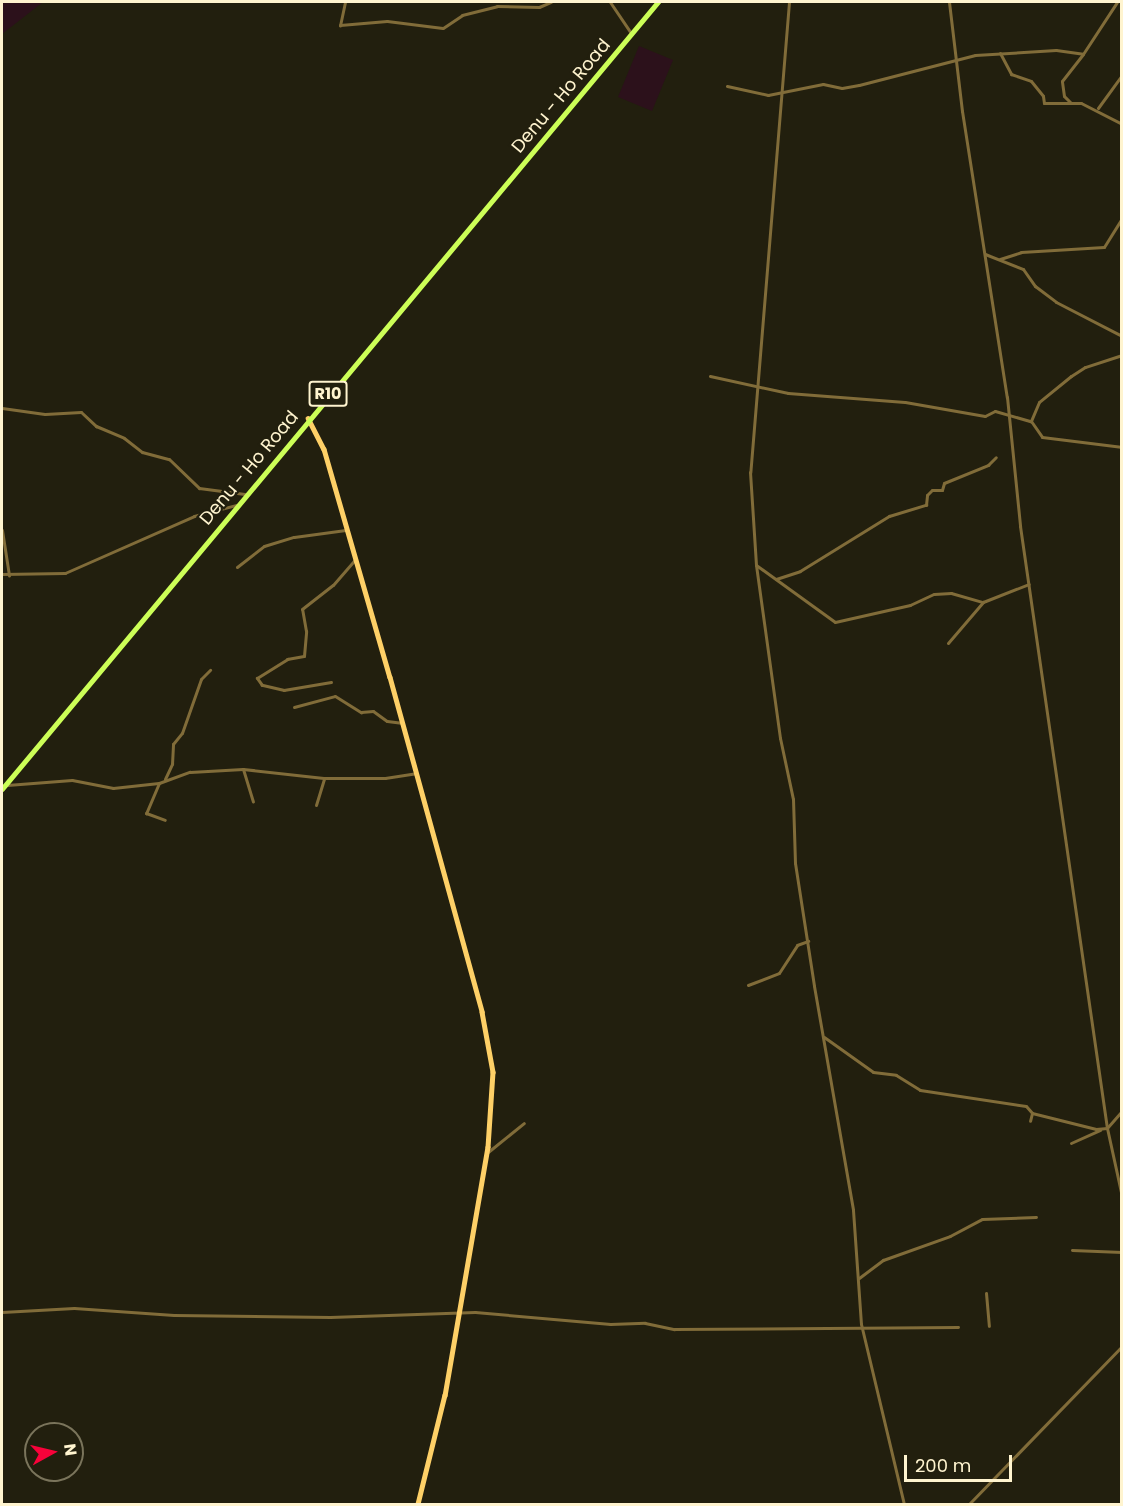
<!DOCTYPE html>
<style>
body{margin:0}
#map{position:relative;width:1123px;height:1506px;overflow:hidden;background:#221f0e;font-family:Poppins,sans-serif}
div>[style]{position:absolute}
.green>*{inset:0;background:#2c111b}
.street>*{height:3px;margin:-1.5px;padding:0 1.5px;transform-origin:1.5px;border-radius:1.5px;background:#816c39}
.secondary>*{height:4.5px;margin:-2.25px;padding:0 2.25px;transform-origin:2.25px;border-radius:2.25px;background:#fed067}
.primary>*{height:4.5px;margin:-2.25px;padding:0 2.25px;transform-origin:2.25px;border-radius:2.25px;background:#ccfe57}
span{translate:-50% -50%;white-space:nowrap;text-align:center;line-height:1.15;-webkit-text-stroke:4.5px #221f0e;paint-order:stroke}
.shield-label span{padding:2px 4px;background:#221f0e;border:2px solid;border-radius:4px;-webkit-text-stroke-width:0}
.shield-label{font-size:16px;color:#fff4cf;font-weight:700}
.street-label{font-size:18px;color:#fff4cf}
.frame{position:absolute;inset:0;border:3px solid #fff4cf;pointer-events:none}
.north{position:absolute;left:24px;top:1422px;width:60px;height:60px;box-sizing:border-box;background:#221f0e;border:2px solid #7a745b;border-radius:50%;rotate:82deg;font-size:16px;font-weight:700;line-height:24px;text-align:center;color:#fff4cf}
.north::after{content:'';display:block;margin:auto;width:21px;height:27px;background:#f8023a;clip-path:polygon(50% 0,100% 100%,50% 72%,0 100%)}
.scale{position:absolute;left:904px;top:1455px;width:108px;height:27px;box-sizing:border-box;border:3px solid #fff4cf;border-top:0;padding-left:8px;font-size:18px;line-height:21px;white-space:nowrap;color:#fff4cf;-webkit-text-stroke:4px #221f0e;paint-order:stroke}
</style>
<div id="map">
<div class="green">
<i style="clip-path:polygon(2px 2px,43px 2px,2px 34px)"></i>
<i style="clip-path:polygon(639px 46px,673px 60px,652px 111px,618px 97px)"></i>
</div>
<div class="street">
<i style="left:345px;top:2px;width:24px;rotate:102deg"></i>
<i style="left:340px;top:25px;width:47px;rotate:-4.9deg"></i>
<i style="left:387px;top:21px;width:56px;rotate:7.1deg"></i>
<i style="left:443px;top:28px;width:23px;rotate:-34deg"></i>
<i style="left:462px;top:15px;width:36px;rotate:-14deg"></i>
<i style="left:497px;top:6px;width:42px;rotate:1.4deg"></i>
<i style="left:539px;top:7px;width:13px;rotate:-23deg"></i>
<i style="left:610px;top:2px;width:37px;rotate:56deg"></i>
<i style="left:789px;top:2px;width:472px;rotate:94.7deg"></i>
<i style="left:750px;top:472px;width:93px;rotate:86.3deg"></i>
<i style="left:756px;top:565px;width:175px;rotate:82.1deg"></i>
<i style="left:780px;top:738px;width:62px;rotate:78deg"></i>
<i style="left:793px;top:799px;width:64px;rotate:88.2deg"></i>
<i style="left:795px;top:863px;width:124px;rotate:81.2deg"></i>
<i style="left:814px;top:986px;width:227px;rotate:80.1deg"></i>
<i style="left:853px;top:1210px;width:114px;rotate:86deg"></i>
<i style="left:861px;top:1324px;width:185px;rotate:76.6deg"></i>
<i style="left:949px;top:2px;width:110px;rotate:83.2deg"></i>
<i style="left:962px;top:111px;width:290px;rotate:81.1deg"></i>
<i style="left:1007px;top:397px;width:130px;rotate:84.2deg"></i>
<i style="left:1020px;top:526px;width:608px;rotate:81.78deg"></i>
<i style="left:1107px;top:1128px;width:71px;rotate:77.7deg"></i>
<i style="left:1000px;top:53px;width:24px;rotate:62deg"></i>
<i style="left:1011px;top:74px;width:21px;rotate:19deg"></i>
<i style="left:1031px;top:81px;width:19px;rotate:51deg"></i>
<i style="left:1043px;top:96px;width:7px;rotate:82deg"></i>
<i style="left:1044px;top:103px;width:37px"></i>
<i style="left:1081px;top:103px;width:46px;rotate:27.1deg"></i>
<i style="left:727px;top:86px;width:42px;rotate:12.4deg"></i>
<i style="left:768px;top:95px;width:56px;rotate:-11.3deg"></i>
<i style="left:823px;top:84px;width:19px;rotate:12deg"></i>
<i style="left:842px;top:88px;width:17px;rotate:-10deg"></i>
<i style="left:859px;top:85px;width:120px;rotate:-14.5deg"></i>
<i style="left:975px;top:55px;width:81px;rotate:-3.5deg"></i>
<i style="left:1056px;top:50px;width:27px;rotate:8deg"></i>
<i style="left:1083px;top:54px;width:62px;rotate:-56.8deg"></i>
<i style="left:1070px;top:102px;width:8px;rotate:-135deg"></i>
<i style="left:1064px;top:96px;width:15px;rotate:-98deg"></i>
<i style="left:1062px;top:81px;width:34px;rotate:-52deg"></i>
<i style="left:1098px;top:108px;width:41px;rotate:-54deg"></i>
<i style="left:985px;top:254px;width:41px;rotate:21.5deg"></i>
<i style="left:1023px;top:269px;width:21px;rotate:55deg"></i>
<i style="left:1035px;top:286px;width:26px;rotate:37deg"></i>
<i style="left:1056px;top:302px;width:74px;rotate:27.3deg"></i>
<i style="left:1000px;top:259px;width:22px;rotate:-18deg"></i>
<i style="left:1021px;top:252px;width:83px;rotate:-3.4deg"></i>
<i style="left:1104px;top:247px;width:34px;rotate:-58deg"></i>
<i style="left:1122px;top:355px;width:39px;rotate:162deg"></i>
<i style="left:1085px;top:367px;width:17px;rotate:147deg"></i>
<i style="left:1071px;top:376px;width:41px;rotate:140.9deg"></i>
<i style="left:1039px;top:402px;width:21px;rotate:113deg"></i>
<i style="left:1031px;top:421px;width:19px;rotate:55deg"></i>
<i style="left:1042px;top:437px;width:81px;rotate:7.1deg"></i>
<i style="left:710px;top:376px;width:80px;rotate:12.3deg"></i>
<i style="left:788px;top:393px;width:117px;rotate:4.4deg"></i>
<i style="left:905px;top:402px;width:81px;rotate:9.9deg"></i>
<i style="left:985px;top:416px;width:11px;rotate:-27deg"></i>
<i style="left:995px;top:411px;width:37px;rotate:16deg"></i>
<i style="left:2px;top:408px;width:43px;rotate:7.9deg"></i>
<i style="left:45px;top:414px;width:36px;rotate:-3deg"></i>
<i style="left:81px;top:412px;width:21px;rotate:43deg"></i>
<i style="left:96px;top:426px;width:30px;rotate:23deg"></i>
<i style="left:124px;top:438px;width:23px;rotate:38deg"></i>
<i style="left:142px;top:452px;width:28px;rotate:15deg"></i>
<i style="left:169px;top:459px;width:42px;rotate:44deg"></i>
<i style="left:199px;top:488px;width:46px;rotate:7.4deg"></i>
<i style="left:2px;top:530px;width:46px;rotate:81.2deg"></i>
<i style="left:756px;top:565px;width:97px;rotate:35.8deg"></i>
<i style="left:835px;top:622px;width:77px;rotate:-12.8deg"></i>
<i style="left:910px;top:605px;width:26px;rotate:-25deg"></i>
<i style="left:934px;top:594px;width:17px;rotate:-3deg"></i>
<i style="left:951px;top:593px;width:33px;rotate:16deg"></i>
<i style="left:983px;top:602px;width:49px;rotate:-21.4deg"></i>
<i style="left:237px;top:567px;width:34px;rotate:-38deg"></i>
<i style="left:264px;top:546px;width:31px;rotate:-17deg"></i>
<i style="left:294px;top:537px;width:52px;rotate:-7.7deg"></i>
<i style="left:2px;top:574px;width:63px;rotate:-0.9deg"></i>
<i style="left:65px;top:573px;width:141px;rotate:-23.8deg"></i>
<i style="left:194px;top:516px;width:43px;rotate:-14.7deg"></i>
<i style="left:776px;top:579px;width:25px;rotate:-18deg"></i>
<i style="left:800px;top:571px;width:105px;rotate:-31.7deg"></i>
<i style="left:889px;top:516px;width:39px;rotate:-17deg"></i>
<i style="left:926px;top:505px;width:10px;rotate:-84deg"></i>
<i style="left:927px;top:495px;width:7px;rotate:-45deg"></i>
<i style="left:932px;top:490px;width:10px"></i>
<i style="left:942px;top:490px;width:7px;rotate:-74deg"></i>
<i style="left:944px;top:483px;width:48px;rotate:-22.2deg"></i>
<i style="left:988px;top:465px;width:11px;rotate:-45deg"></i>
<i style="left:948px;top:643px;width:54px;rotate:-49.5deg"></i>
<i style="left:331px;top:682px;width:48px;rotate:170.3deg"></i>
<i style="left:284px;top:690px;width:23px;rotate:-167deg"></i>
<i style="left:262px;top:685px;width:9px;rotate:-126deg"></i>
<i style="left:257px;top:678px;width:36px;rotate:-32deg"></i>
<i style="left:287px;top:659px;width:17px;rotate:-10deg"></i>
<i style="left:304px;top:656px;width:25px;rotate:-85deg"></i>
<i style="left:306px;top:631px;width:22px;rotate:-100deg"></i>
<i style="left:302px;top:609px;width:39px;rotate:-38deg"></i>
<i style="left:333px;top:585px;width:33px;rotate:-49deg"></i>
<i style="left:294px;top:707px;width:42px;rotate:-15deg"></i>
<i style="left:335px;top:696px;width:31px;rotate:32deg"></i>
<i style="left:361px;top:712px;width:12px;rotate:-5deg"></i>
<i style="left:373px;top:711px;width:17px;rotate:36deg"></i>
<i style="left:387px;top:721px;width:16px;rotate:7deg"></i>
<i style="left:1122px;top:757px;width:15px;rotate:90deg"></i>
<i style="left:243px;top:769px;width:34px;rotate:73deg"></i>
<i style="left:165px;top:779px;width:17px;rotate:-65deg"></i>
<i style="left:172px;top:764px;width:20px;rotate:-87deg"></i>
<i style="left:173px;top:744px;width:14px;rotate:-51deg"></i>
<i style="left:182px;top:733px;width:57px;rotate:-70.6deg"></i>
<i style="left:201px;top:679px;width:13px;rotate:-45deg"></i>
<i style="left:159px;top:783px;width:33px;rotate:113deg"></i>
<i style="left:146px;top:813px;width:20px;rotate:20deg"></i>
<i style="left:7px;top:785px;width:65px;rotate:-4.4deg"></i>
<i style="left:72px;top:780px;width:42px;rotate:11deg"></i>
<i style="left:113px;top:788px;width:46px;rotate:-6.2deg"></i>
<i style="left:159px;top:783px;width:33px;rotate:-20deg"></i>
<i style="left:190px;top:772px;width:53px;rotate:-3.2deg"></i>
<i style="left:243px;top:769px;width:81px;rotate:6.3deg"></i>
<i style="left:324px;top:778px;width:61px"></i>
<i style="left:385px;top:778px;width:31px;rotate:-9deg"></i>
<i style="left:316px;top:805px;width:28px;rotate:-73deg"></i>
<i style="left:1121px;top:867px;width:2px;rotate:63deg"></i>
<i style="left:748px;top:985px;width:33px;rotate:-21deg"></i>
<i style="left:779px;top:973px;width:33px;rotate:-57deg"></i>
<i style="left:797px;top:945px;width:12px;rotate:-20deg"></i>
<i style="left:824px;top:1037px;width:60px;rotate:35.5deg"></i>
<i style="left:873px;top:1072px;width:23px;rotate:7deg"></i>
<i style="left:896px;top:1075px;width:28px;rotate:32deg"></i>
<i style="left:920px;top:1090px;width:107px;rotate:8.6deg"></i>
<i style="left:1026px;top:1106px;width:9px;rotate:49deg"></i>
<i style="left:1032px;top:1113px;width:8px;rotate:104deg"></i>
<i style="left:1032px;top:1113px;width:66px;rotate:14deg"></i>
<i style="left:1096px;top:1129px;width:11px;rotate:-5deg"></i>
<i style="left:1107px;top:1128px;width:23px;rotate:-49deg"></i>
<i style="left:1071px;top:1143px;width:32px;rotate:-24deg"></i>
<i style="left:488px;top:1152px;width:46px;rotate:-38.9deg"></i>
<i style="left:1072px;top:1250px;width:50px;rotate:2.3deg"></i>
<i style="left:859px;top:1278px;width:30px;rotate:-37deg"></i>
<i style="left:883px;top:1260px;width:71px;rotate:-19.7deg"></i>
<i style="left:950px;top:1236px;width:36px;rotate:-28deg"></i>
<i style="left:982px;top:1219px;width:54px;rotate:-2.1deg"></i>
<i style="left:986px;top:1293px;width:33px;rotate:85deg"></i>
<i style="left:2px;top:1312px;width:72px;rotate:-3.2deg"></i>
<i style="left:74px;top:1308px;width:100px;rotate:4deg"></i>
<i style="left:174px;top:1315px;width:156px;rotate:0.7deg"></i>
<i style="left:330px;top:1317px;width:145px;rotate:-2deg"></i>
<i style="left:475px;top:1312px;width:136px;rotate:5.1deg"></i>
<i style="left:610px;top:1324px;width:35px;rotate:-2deg"></i>
<i style="left:645px;top:1323px;width:30px;rotate:12deg"></i>
<i style="left:674px;top:1329px;width:284px;rotate:-0.4deg"></i>
<i style="left:969px;top:1504px;width:220px;rotate:-45.9deg"></i>
</div>
<div class="secondary">
<i style="left:308px;top:418px;width:35px;rotate:63deg"></i>
<i style="left:324px;top:449px;width:237px;rotate:73.9deg"></i>
<i style="left:390px;top:677px;width:347px;rotate:74.6deg"></i>
<i style="left:482px;top:1012px;width:61px;rotate:79.6deg"></i>
<i style="left:493px;top:1072px;width:75px;rotate:93.8deg"></i>
<i style="left:488px;top:1147px;width:252px;rotate:99.8deg"></i>
<i style="left:445px;top:1395px;width:112px;rotate:103.9deg"></i>
</div>
<div class="primary">
<i style="left:2px;top:789px;width:1025px;rotate:-50.19deg"></i>
</div>
<div class="shield-label">
<span style="left:328px;top:394px">R10</span>
</div>
<div class="street-label">
<span style="left:561px;top:96px;rotate:-50deg">Denu - Ho Road</span>
<span style="left:249px;top:468px;rotate:-50deg">Denu - Ho Road</span>
</div>
<div class="frame"></div>
<div class="north">N</div>
<div class="scale">200 m</div>
</div>
